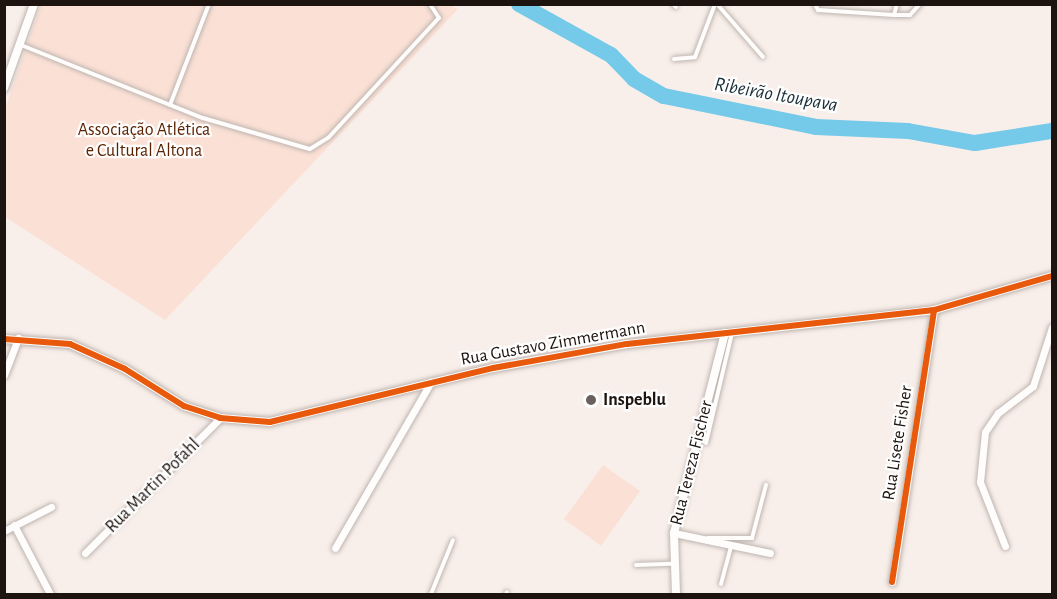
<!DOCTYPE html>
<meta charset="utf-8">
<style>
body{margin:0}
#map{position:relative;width:1057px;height:599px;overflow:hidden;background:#f9efea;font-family:"Alegreya Sans",sans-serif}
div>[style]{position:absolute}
.green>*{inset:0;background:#fbe0d5}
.river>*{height:16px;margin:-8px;padding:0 8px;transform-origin:8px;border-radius:8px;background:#75c9e9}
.roads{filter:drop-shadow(0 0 2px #beb5b0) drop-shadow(0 0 2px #beb5b0)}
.service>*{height:4px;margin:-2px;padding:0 2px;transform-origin:2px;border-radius:2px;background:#fefdfc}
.minor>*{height:7px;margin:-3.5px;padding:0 3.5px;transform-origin:3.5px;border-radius:3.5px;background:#fefdfc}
.tertiary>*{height:8px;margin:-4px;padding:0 4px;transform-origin:4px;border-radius:4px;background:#fefdfc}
.cycleway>*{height:6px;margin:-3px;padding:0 3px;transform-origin:3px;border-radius:3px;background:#e8590c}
.dots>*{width:16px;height:16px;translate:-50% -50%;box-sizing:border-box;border:3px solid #fefefe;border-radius:50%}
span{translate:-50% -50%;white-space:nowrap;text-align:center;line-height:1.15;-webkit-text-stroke:4.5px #fefefe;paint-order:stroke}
.park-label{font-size:18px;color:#5b2201}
.street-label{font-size:18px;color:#1d130f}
.poi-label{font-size:18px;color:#1d130f;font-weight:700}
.left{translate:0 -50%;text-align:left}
.water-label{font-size:20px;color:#1a2f38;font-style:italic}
.frame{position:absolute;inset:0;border:6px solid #1d130f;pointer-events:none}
</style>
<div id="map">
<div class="green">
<i style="clip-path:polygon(447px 4px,458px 9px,165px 320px,5px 217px,5px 109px,41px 5px)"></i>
<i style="clip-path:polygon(603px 465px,640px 491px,601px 546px,564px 519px)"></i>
</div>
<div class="river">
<i style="left:519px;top:4px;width:105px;rotate:29deg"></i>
<i style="left:611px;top:55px;width:33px;rotate:46deg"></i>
<i style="left:634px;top:79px;width:34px;rotate:30deg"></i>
<i style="left:664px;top:96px;width:155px;rotate:11.5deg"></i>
<i style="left:816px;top:127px;width:92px;rotate:2.5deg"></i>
<i style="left:908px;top:131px;width:68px;rotate:10.2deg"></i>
<i style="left:975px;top:143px;width:78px;rotate:-8.9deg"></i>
</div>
<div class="roads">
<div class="service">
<i style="left:673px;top:4px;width:4px;rotate:45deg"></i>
<i style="left:717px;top:4px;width:70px;rotate:49deg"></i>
<i style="left:815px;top:4px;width:7px;rotate:63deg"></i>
<i style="left:818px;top:10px;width:76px;rotate:3.8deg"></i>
<i style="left:894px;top:15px;width:16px"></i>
<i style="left:910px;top:15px;width:15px;rotate:-48deg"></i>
<i style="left:894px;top:15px;width:11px;rotate:-75deg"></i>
<i style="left:21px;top:45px;width:196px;rotate:21.9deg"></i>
<i style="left:203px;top:118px;width:111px;rotate:16.2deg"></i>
<i style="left:310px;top:149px;width:22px;rotate:-32deg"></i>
<i style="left:329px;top:137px;width:162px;rotate:-47.3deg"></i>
<i style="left:439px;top:18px;width:17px;rotate:-123deg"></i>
<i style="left:674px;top:59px;width:21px;rotate:-5deg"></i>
<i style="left:695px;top:57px;width:57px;rotate:-69.3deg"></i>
<i style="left:170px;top:105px;width:108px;rotate:-68.9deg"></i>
<i style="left:706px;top:443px;width:113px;rotate:-76.7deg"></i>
<i style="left:708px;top:538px;width:44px"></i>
<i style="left:752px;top:538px;width:55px;rotate:-75.2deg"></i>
<i style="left:636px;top:565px;width:35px;rotate:-2deg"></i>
<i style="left:721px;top:584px;width:39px;rotate:-75deg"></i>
<i style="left:431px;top:594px;width:58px;rotate:-67.8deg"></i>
<i style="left:506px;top:594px;width:2px;rotate:-63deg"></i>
</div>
<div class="minor">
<i style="left:4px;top:375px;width:40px;rotate:-69deg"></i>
<i style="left:14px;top:525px;width:78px;rotate:62.4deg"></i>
<i style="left:4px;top:531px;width:53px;rotate:-27.1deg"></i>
<i style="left:674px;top:533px;width:98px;rotate:11.8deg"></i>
<i style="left:1005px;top:546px;width:69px;rotate:-111.3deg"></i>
<i style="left:980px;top:482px;width:50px;rotate:-84.3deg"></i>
<i style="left:985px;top:432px;width:23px;rotate:-56deg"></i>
<i style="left:998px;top:413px;width:44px;rotate:-37.6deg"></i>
<i style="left:1033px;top:386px;width:62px;rotate:-72.1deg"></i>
<i style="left:335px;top:548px;width:192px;rotate:-60deg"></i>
<i style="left:85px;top:553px;width:191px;rotate:-45deg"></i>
<i style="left:892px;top:582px;width:275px;rotate:-81.2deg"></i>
</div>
<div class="tertiary">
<i style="left:4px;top:88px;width:89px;rotate:-70.3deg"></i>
<i style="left:4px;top:339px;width:66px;rotate:4.3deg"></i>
<i style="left:70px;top:344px;width:60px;rotate:24.4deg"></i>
<i style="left:125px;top:369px;width:70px;rotate:32.1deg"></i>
<i style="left:184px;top:406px;width:38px;rotate:18deg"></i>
<i style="left:220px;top:418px;width:50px;rotate:4.6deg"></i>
<i style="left:270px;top:422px;width:229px;rotate:-13.6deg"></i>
<i style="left:493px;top:368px;width:136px;rotate:-10.2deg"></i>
<i style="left:627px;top:344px;width:309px;rotate:-6.3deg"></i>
<i style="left:934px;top:310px;width:123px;rotate:-16.1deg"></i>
<i style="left:676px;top:594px;width:61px;rotate:-91.9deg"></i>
<i style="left:674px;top:533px;width:206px;rotate:-75.7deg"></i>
</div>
</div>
<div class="cycleway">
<i style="left:4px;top:339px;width:66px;rotate:4.3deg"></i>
<i style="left:70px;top:344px;width:60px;rotate:24.4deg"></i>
<i style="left:125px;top:369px;width:70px;rotate:32.1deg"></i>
<i style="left:184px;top:406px;width:38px;rotate:18deg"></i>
<i style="left:220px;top:418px;width:50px;rotate:4.6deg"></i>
<i style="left:270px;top:422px;width:229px;rotate:-13.6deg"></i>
<i style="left:493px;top:368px;width:136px;rotate:-10.2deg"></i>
<i style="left:627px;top:344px;width:309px;rotate:-6.3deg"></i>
<i style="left:934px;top:310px;width:123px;rotate:-16.1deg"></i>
<i style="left:892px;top:582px;width:275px;rotate:-81.2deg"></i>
</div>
<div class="dots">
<i style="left:591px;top:400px;background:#6a605c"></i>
</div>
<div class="park-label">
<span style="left:144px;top:141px">Associação Atlética<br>e Cultural Altona</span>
</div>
<div class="street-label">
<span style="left:553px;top:344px;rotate:-10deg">Rua Gustavo Zimmermann</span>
<span style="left:898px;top:443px;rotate:-81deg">Rua Lisete Fisher</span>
<span style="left:692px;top:463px;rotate:-76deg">Rua Tereza Fischer</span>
<span style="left:153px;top:486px;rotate:-45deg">Rua Martin Pofahl</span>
</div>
<div class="poi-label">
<span class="left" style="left:603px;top:400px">Inspeblu</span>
</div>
<div class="water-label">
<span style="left:776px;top:95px;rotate:10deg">Ribeirão Itoupava</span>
</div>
<div class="frame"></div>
</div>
